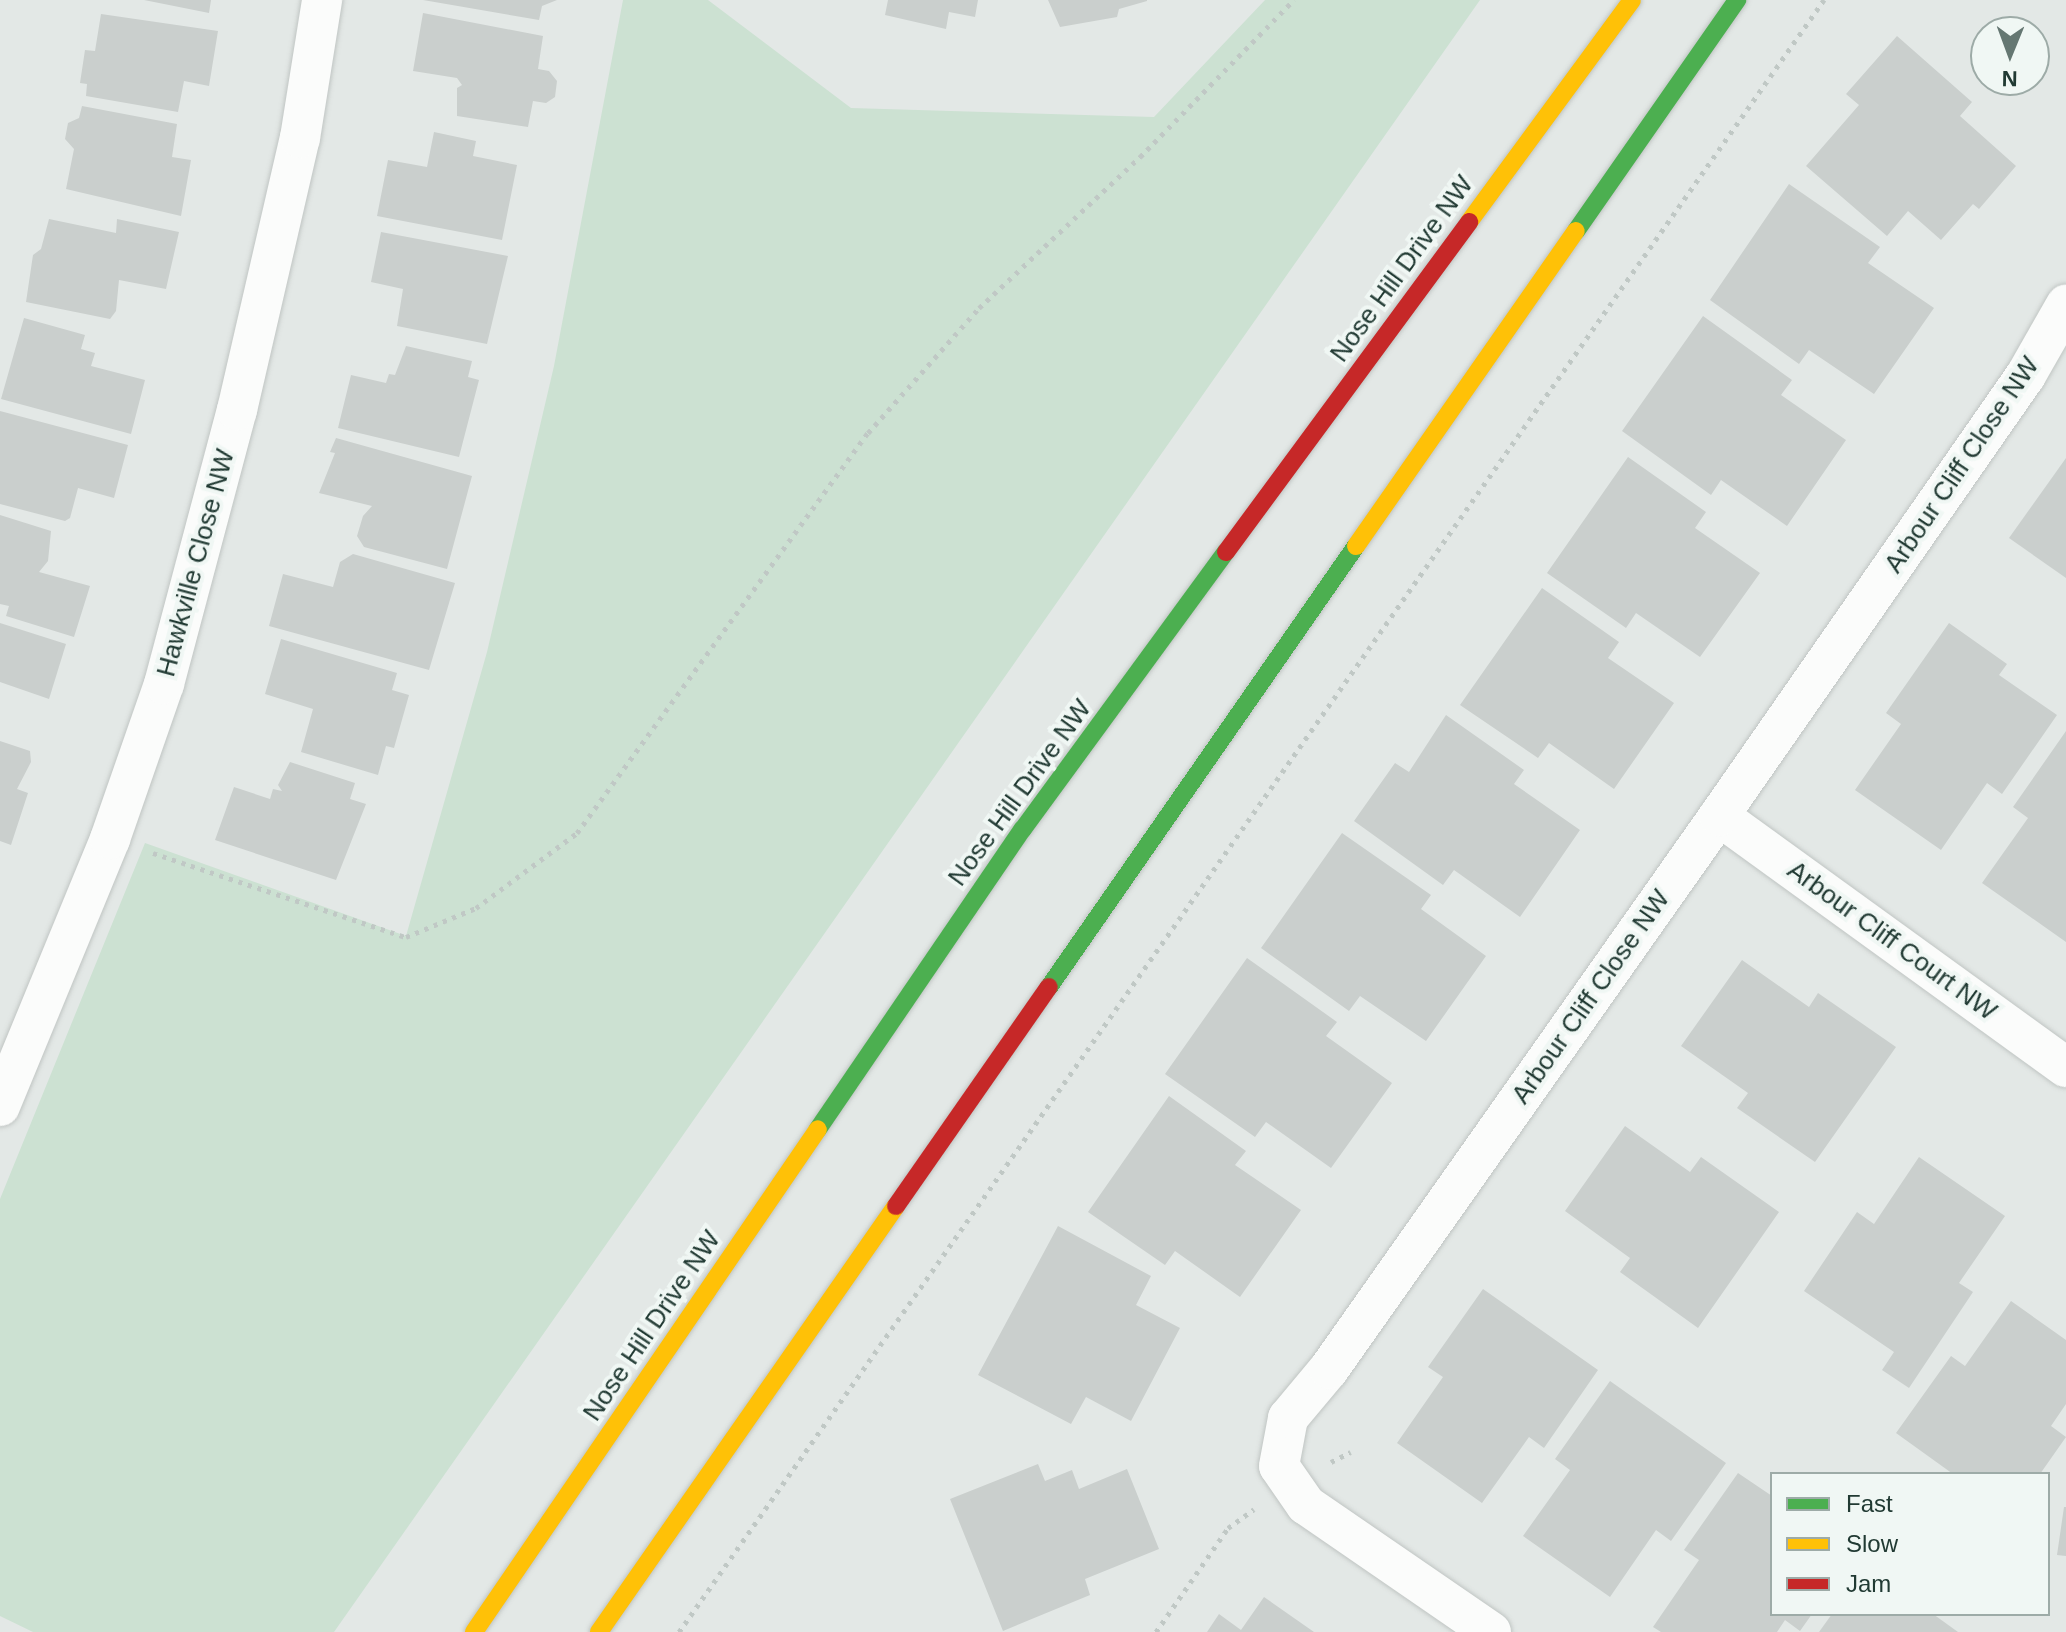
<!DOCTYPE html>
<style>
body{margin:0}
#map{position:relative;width:2066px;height:1632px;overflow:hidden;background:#e3e8e6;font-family:Arial,sans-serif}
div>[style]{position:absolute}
.green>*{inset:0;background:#cce1d2}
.building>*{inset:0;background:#cacfcd}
.path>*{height:5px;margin-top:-2.5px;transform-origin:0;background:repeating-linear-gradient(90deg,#c0c8c5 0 4px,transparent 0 10px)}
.roads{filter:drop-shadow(0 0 2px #c0c5c3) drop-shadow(0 0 2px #c0c5c3)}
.street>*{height:40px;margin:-20px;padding:0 20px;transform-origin:20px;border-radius:20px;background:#fbfcfb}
.fast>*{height:18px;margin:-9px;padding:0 9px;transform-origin:9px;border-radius:9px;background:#4caf50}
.slow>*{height:18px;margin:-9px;padding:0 9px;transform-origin:9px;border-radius:9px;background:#ffc107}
.jam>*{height:18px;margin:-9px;padding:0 9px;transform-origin:9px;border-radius:9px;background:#c62828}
span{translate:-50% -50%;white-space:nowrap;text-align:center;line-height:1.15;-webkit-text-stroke:8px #f0f7f4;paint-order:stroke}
.street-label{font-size:26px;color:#213a33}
.legend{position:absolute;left:1770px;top:1472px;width:280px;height:144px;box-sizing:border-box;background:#f0f7f4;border:2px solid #9daba7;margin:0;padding:10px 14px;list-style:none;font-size:24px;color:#213a33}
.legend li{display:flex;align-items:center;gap:16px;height:40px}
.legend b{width:40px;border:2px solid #9daba7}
.north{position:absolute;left:1970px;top:16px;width:80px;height:80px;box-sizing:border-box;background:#f0f7f4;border:2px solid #9daba7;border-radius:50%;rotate:181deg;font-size:22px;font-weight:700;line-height:32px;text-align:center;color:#213a33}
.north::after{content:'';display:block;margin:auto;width:28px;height:36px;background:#657772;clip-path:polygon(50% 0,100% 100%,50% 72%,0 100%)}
</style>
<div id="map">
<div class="green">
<i style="clip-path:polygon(623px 0,708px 0,851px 108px,1154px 117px,1265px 0,1480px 0,334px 1632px,33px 1632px,0 1616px,0 1199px,145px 843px,406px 936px,487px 652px,554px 366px)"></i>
</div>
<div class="building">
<i style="clip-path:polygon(144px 0,211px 0,209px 13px)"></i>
<i style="clip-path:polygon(423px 0,557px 0,542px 6px,539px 20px)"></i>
<i style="clip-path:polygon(888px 0,978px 0,975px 17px,949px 12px,946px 29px,885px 15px)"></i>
<i style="clip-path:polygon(1048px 0,1147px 0,1147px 1px,1119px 9px,1117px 17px,1060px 27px)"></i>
<i style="clip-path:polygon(423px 13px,543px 36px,538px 69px,549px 71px,557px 81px,555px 97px,546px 103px,533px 101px,528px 127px,457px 116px,457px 88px,462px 85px,457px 78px,413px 71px)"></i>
<i style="clip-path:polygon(101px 14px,218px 31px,209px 86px,184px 81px,178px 112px,86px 96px,87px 84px,80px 83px,85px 50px,95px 51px)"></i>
<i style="clip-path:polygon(1897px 36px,1972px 102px,1960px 116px,2016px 166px,1979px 209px,1973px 204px,1941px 240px,1908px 211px,1887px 236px,1806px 166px,1859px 105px,1846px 94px)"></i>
<i style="clip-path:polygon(82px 106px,177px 124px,172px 157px,191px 160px,181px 216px,66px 189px,74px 149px,65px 139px,68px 123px,79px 118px)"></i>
<i style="clip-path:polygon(434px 132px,476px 141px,473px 156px,517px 165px,502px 240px,377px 216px,388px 160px,427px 167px)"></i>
<i style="clip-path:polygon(1789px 184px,1880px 247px,1868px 263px,1934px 308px,1874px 394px,1809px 350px,1799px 364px,1710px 300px)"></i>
<i style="clip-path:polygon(49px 219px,116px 233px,117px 219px,179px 232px,166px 289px,119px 280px,116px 311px,110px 319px,26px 302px,33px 255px,41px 249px)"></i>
<i style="clip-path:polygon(381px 232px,508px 256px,487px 344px,397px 326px,403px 289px,371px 282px)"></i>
<i style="clip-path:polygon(1703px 316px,1792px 380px,1781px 395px,1846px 440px,1787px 526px,1721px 480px,1711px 495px,1622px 431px)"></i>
<i style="clip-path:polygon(24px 318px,85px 335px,81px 349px,95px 353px,91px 366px,145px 380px,131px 434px,1px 399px)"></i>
<i style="clip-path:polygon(406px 346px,472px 361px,468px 377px,479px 380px,459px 457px,338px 428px,351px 375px,386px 383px,389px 374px,395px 375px)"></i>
<i style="clip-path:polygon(0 411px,128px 445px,114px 498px,78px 488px,70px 518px,65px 521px,0 504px)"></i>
<i style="clip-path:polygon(336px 438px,472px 476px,447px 569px,364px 547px,357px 536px,363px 516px,372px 506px,319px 493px,335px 453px,330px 452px)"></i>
<i style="clip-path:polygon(1628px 457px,1706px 512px,1695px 528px,1760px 573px,1700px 657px,1636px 613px,1626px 628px,1547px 573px)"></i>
<i style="clip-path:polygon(2066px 458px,2066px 578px,2009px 538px)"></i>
<i style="clip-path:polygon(0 515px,51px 531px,48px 561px,39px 572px,90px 586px,74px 637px,6px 616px,9px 606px,0 604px)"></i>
<i style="clip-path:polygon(353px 554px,455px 583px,429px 670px,269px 626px,283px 574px,333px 587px,340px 562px)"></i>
<i style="clip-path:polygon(1542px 588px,1619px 642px,1608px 658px,1674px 703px,1614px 789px,1549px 743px,1538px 758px,1460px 705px)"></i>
<i style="clip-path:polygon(0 623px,66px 644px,49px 699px,0 682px)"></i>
<i style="clip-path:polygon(1949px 623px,2007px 664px,1999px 675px,2057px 715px,2002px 794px,1987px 783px,1941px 850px,1855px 790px,1901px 724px,1886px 713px)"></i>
<i style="clip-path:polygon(281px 639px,397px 673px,392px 690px,409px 695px,394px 748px,386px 746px,378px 775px,301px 752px,313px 709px,265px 694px)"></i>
<i style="clip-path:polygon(1446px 715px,1524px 770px,1514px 784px,1580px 830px,1520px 917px,1454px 870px,1443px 885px,1354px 821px,1395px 763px,1409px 772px)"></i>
<i style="clip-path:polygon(2066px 731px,2066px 942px,1982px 883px,2028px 818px,2013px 807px)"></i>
<i style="clip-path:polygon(0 741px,30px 751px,31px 762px,17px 789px,28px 793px,11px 845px,0 841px)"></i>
<i style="clip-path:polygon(290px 762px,355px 783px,350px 799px,366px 804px,336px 880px,215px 840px,234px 787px,270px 799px,273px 789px,282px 791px,278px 785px)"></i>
<i style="clip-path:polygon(1342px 833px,1431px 895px,1421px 909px,1486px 956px,1426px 1041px,1360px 996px,1349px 1011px,1261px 948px)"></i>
<i style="clip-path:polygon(1247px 958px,1337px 1022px,1326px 1036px,1392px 1083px,1331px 1168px,1266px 1122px,1255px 1137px,1165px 1074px)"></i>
<i style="clip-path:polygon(1742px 960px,1809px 1007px,1818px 993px,1896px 1047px,1815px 1162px,1737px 1108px,1748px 1093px,1681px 1046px)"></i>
<i style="clip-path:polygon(1169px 1096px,1246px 1151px,1235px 1165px,1301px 1210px,1240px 1297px,1175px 1251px,1165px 1265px,1088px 1212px)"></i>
<i style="clip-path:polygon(1625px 1126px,1690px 1172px,1701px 1157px,1779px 1212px,1698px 1328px,1620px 1272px,1630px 1258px,1565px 1211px)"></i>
<i style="clip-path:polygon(1919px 1157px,2005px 1216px,1959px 1283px,1973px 1292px,1909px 1388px,1882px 1370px,1894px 1352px,1804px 1291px,1857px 1212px,1874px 1224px)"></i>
<i style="clip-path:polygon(1058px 1226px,1151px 1276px,1136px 1305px,1180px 1328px,1131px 1421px,1086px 1397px,1071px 1424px,978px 1375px)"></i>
<i style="clip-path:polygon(1483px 1289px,1598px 1370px,1544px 1448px,1529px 1437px,1482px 1503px,1397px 1443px,1443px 1377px,1428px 1367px)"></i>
<i style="clip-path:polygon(2011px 1301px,2066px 1340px,2066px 1404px,2051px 1426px,2066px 1437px,2040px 1474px,1953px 1474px,1896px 1433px,1951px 1356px,1965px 1366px)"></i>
<i style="clip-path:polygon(1610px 1381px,1726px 1463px,1671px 1541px,1656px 1530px,1610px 1597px,1523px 1536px,1570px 1470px,1555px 1459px)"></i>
<i style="clip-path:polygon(1038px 1464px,1045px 1481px,1072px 1470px,1079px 1489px,1127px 1469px,1159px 1549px,1085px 1579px,1090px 1595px,1003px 1631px,950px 1499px)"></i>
<i style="clip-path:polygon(1738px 1473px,1772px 1496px,1772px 1614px,1812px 1614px,1800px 1631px,1785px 1620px,1777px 1632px,1661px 1632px,1653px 1627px,1699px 1560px,1684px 1550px)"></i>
<i style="clip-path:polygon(2064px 1507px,2066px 1507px,2066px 1556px,2057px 1555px)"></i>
<i style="clip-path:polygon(1264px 1597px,1314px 1632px,1207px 1632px,1219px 1614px,1241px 1630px)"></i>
<i style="clip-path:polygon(1832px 1614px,1933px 1614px,1958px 1632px,1819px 1632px)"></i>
</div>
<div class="path">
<i style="left:153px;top:853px;width:267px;rotate:18.4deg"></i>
<i style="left:406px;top:937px;width:76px;rotate:-22.5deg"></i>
<i style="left:476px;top:908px;width:126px;rotate:-36.6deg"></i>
<i style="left:577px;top:833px;width:495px;rotate:-54deg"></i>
<i style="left:868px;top:433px;width:167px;rotate:-48.4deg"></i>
<i style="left:979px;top:308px;width:221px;rotate:-43.2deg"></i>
<i style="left:1140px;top:157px;width:220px;rotate:-45.6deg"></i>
<i style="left:1331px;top:1462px;width:22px;rotate:-27deg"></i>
<i style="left:679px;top:1632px;width:1994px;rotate:-54.95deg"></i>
<i style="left:1156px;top:1632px;width:126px;rotate:-55.3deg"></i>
<i style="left:1228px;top:1528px;width:32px;rotate:-36deg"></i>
</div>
<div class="roads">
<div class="street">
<i style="left:1719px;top:816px;width:428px;rotate:35.9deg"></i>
<i style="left:0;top:1106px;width:289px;rotate:-67.6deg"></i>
<i style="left:110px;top:839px;width:164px;rotate:-70.8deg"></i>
<i style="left:164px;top:684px;width:284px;rotate:-75.1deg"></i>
<i style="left:237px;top:410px;width:279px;rotate:-77deg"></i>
<i style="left:300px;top:138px;width:140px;rotate:-80.9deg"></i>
<i style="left:1491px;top:1632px;width:224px;rotate:-145.5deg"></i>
<i style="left:1306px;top:1505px;width:47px;rotate:-124.7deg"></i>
<i style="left:1279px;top:1466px;width:49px;rotate:-79.4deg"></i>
<i style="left:1288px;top:1418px;width:64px;rotate:-50.1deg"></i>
<i style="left:1329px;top:1369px;width:677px;rotate:-54.81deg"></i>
<i style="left:1719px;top:816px;width:537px;rotate:-55.16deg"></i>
<i style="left:2026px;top:375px;width:81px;rotate:-60.3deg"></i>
</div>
<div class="fast">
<i style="left:1576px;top:231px;width:282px;rotate:-55.1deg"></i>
<i style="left:1049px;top:987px;width:537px;rotate:-55.16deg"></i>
<i style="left:818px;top:1129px;width:363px;rotate:-55.7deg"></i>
<i style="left:1023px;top:829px;width:343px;rotate:-53.8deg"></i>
</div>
<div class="slow">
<i style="left:1469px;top:222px;width:275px;rotate:-53.7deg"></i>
<i style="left:1356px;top:546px;width:384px;rotate:-55.1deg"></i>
<i style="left:474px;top:1632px;width:609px;rotate:-55.63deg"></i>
<i style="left:599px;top:1632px;width:519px;rotate:-55.12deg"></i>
</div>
<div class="jam">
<i style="left:1226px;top:552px;width:410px;rotate:-53.6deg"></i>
<i style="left:896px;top:1206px;width:267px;rotate:-55.1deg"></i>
</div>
</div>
<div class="street-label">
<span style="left:1402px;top:269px;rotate:-54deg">Nose Hill Drive NW</span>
<span style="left:1962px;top:465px;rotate:-56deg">Arbour Cliff Close NW</span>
<span style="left:196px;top:563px;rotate:-75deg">Hawkville Close NW</span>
<span style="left:1020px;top:793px;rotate:-54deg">Nose Hill Drive NW</span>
<span style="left:1892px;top:941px;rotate:36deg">Arbour Cliff Court NW</span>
<span style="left:1591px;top:997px;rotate:-55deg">Arbour Cliff Close NW</span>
<span style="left:652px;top:1326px;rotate:-56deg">Nose Hill Drive NW</span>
</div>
<ul class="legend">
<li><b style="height:10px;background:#4caf50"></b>Fast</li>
<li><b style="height:10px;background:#ffc107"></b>Slow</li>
<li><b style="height:10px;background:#c62828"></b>Jam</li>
</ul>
<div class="north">N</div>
</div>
